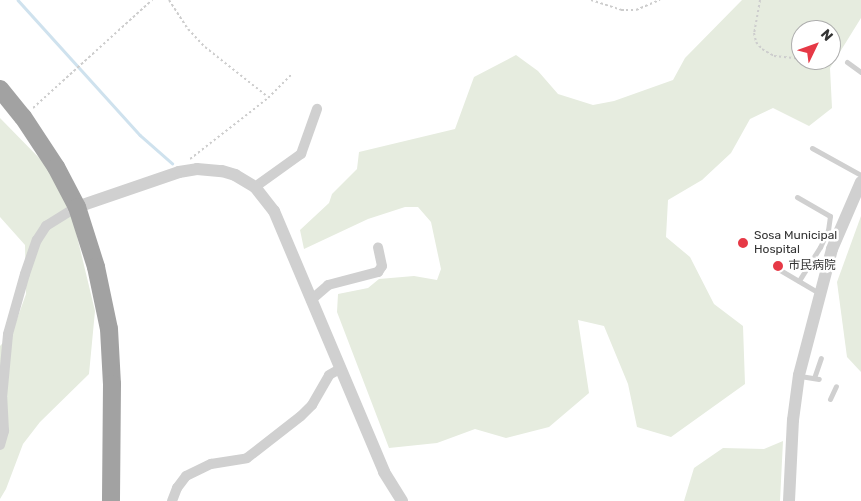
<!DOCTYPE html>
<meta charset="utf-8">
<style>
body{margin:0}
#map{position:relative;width:861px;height:501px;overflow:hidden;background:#fff;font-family:Rubik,"Noto Sans JP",sans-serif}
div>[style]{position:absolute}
.green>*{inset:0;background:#e6ecdf}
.stream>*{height:2.5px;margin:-1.25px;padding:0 1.25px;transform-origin:1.25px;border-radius:1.25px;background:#cfe2ee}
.path>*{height:2px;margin-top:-1px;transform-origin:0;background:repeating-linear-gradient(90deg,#cdcdcd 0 2.5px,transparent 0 5px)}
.service>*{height:5px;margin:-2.5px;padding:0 2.5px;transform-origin:2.5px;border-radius:2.5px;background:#d0d0d0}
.minor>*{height:10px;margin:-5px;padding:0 5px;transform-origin:5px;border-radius:5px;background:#d0d0d0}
.tertiary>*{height:12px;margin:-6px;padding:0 6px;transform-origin:6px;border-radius:6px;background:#d0d0d0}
.trunk>*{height:18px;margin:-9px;padding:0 9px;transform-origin:9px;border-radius:9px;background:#a2a2a2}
.dots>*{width:14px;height:14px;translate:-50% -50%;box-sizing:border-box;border:2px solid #fff;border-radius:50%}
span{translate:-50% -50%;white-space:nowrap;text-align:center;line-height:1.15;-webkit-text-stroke:5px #fff;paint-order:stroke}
.poi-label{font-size:12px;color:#333}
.left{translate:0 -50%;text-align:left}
.north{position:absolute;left:791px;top:20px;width:50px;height:50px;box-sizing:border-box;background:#fff;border:1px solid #adadad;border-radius:50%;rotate:48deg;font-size:14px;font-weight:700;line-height:20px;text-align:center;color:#333}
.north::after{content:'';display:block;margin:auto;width:18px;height:22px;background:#e63946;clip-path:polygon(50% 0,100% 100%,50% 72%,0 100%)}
</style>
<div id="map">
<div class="green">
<i style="clip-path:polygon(evenodd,742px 0,861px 0,861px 18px,830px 68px,832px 108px,809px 126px,773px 108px,750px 119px,731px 153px,702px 180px,668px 200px,666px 237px,690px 257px,714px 304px,743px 326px,745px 384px,671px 437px,637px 427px,628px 384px,604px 326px,578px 320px,589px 393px,549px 427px,506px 438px,475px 429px,437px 443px,389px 448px,337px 312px,338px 294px,368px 288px,379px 279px,414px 276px,437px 280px,441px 269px,431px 222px,418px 207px,405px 207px,368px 219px,304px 249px,300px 230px,329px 203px,332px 194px,357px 169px,359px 152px,455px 129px,474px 77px,516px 55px,538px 71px,558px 94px,593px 105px,614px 101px,673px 80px,685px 58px,742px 0,801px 30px,831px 30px,831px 60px,801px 60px,801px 30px)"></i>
<i style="clip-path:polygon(0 118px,48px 167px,69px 203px,95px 311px,89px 374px,40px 422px,23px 444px,6px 489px,0 499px,0 346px,12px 333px,26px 294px,25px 245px,0 217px)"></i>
<i style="clip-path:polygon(861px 216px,861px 372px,847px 357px,837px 282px)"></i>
<i style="clip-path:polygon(783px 441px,780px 501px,684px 501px,694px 468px,723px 448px,764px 449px)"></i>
</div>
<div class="stream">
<i style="left:18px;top:0;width:182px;rotate:47.9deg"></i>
<i style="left:140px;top:135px;width:43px;rotate:41.2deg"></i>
</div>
<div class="path">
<i style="left:169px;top:0;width:35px;rotate:57deg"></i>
<i style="left:188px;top:29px;width:25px;rotate:47deg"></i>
<i style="left:205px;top:47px;width:80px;rotate:38.4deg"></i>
<i style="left:591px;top:0;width:32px;rotate:18deg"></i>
<i style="left:621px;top:10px;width:15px"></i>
<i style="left:636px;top:10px;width:26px;rotate:-23deg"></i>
<i style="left:760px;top:0;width:34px;rotate:100deg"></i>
<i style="left:754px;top:33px;width:9px;rotate:77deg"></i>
<i style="left:756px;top:42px;width:9px;rotate:49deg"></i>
<i style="left:762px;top:49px;width:14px;rotate:30deg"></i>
<i style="left:774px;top:56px;width:27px;rotate:6deg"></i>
<i style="left:815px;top:60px;width:19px;rotate:6deg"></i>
<i style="left:33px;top:108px;width:161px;rotate:-42.2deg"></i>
<i style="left:190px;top:159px;width:99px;rotate:-38deg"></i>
<i style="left:268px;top:98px;width:33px;rotate:-45deg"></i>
</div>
<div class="service">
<i style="left:847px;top:62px;width:17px;rotate:36deg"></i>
<i style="left:812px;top:148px;width:56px;rotate:28.9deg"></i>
<i style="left:797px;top:197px;width:38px;rotate:30deg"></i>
<i style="left:830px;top:216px;width:14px;rotate:98deg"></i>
<i style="left:828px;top:230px;width:19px;rotate:115deg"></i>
<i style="left:820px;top:247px;width:40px;rotate:122deg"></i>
<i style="left:780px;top:270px;width:45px;rotate:30.5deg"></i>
<i style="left:800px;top:376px;width:19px;rotate:9deg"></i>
<i style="left:814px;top:378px;width:21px;rotate:-71deg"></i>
<i style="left:830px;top:399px;width:14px;rotate:-65deg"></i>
</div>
<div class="minor">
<i style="left:255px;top:187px;width:57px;rotate:-35.7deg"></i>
<i style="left:301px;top:154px;width:48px;rotate:-70.4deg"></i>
<i style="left:311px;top:300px;width:23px;rotate:-41deg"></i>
<i style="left:328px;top:285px;width:52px;rotate:-14.6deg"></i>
<i style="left:378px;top:272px;width:7px;rotate:-56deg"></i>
<i style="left:382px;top:266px;width:19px;rotate:-102deg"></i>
<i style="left:0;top:445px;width:15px;rotate:-74deg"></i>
<i style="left:4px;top:431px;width:33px;rotate:-93deg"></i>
<i style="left:2px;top:398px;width:64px;rotate:-84.6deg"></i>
<i style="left:8px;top:334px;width:62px;rotate:-74.2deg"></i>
<i style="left:25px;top:274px;width:36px;rotate:-71deg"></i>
<i style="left:37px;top:240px;width:17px;rotate:-57deg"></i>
<i style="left:46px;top:226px;width:36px;rotate:-32deg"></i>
<i style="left:172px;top:501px;width:14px;rotate:-69deg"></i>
<i style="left:177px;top:488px;width:15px;rotate:-53deg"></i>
<i style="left:186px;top:476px;width:28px;rotate:-26deg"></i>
<i style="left:211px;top:464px;width:36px;rotate:-9deg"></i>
<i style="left:247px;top:458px;width:68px;rotate:-37.9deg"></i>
<i style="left:301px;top:416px;width:16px;rotate:-45deg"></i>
<i style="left:312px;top:405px;width:34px;rotate:-60deg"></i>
<i style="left:329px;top:375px;width:13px;rotate:-29deg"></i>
</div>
<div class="tertiary">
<i style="left:77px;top:207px;width:108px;rotate:-18.9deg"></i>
<i style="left:179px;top:172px;width:18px;rotate:-9deg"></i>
<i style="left:197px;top:169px;width:25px;rotate:5deg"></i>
<i style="left:222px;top:171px;width:14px;rotate:17deg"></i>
<i style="left:235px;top:175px;width:23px;rotate:31deg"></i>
<i style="left:255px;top:187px;width:31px;rotate:52deg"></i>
<i style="left:274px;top:211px;width:283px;rotate:67.1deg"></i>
<i style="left:384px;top:472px;width:34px;rotate:58deg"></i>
<i style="left:789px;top:501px;width:81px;rotate:-87.2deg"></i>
<i style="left:793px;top:420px;width:45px;rotate:-82.4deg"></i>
<i style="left:799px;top:375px;width:130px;rotate:-75.3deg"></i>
<i style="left:832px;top:249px;width:73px;rotate:-66.6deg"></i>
</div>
<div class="trunk">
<i style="left:0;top:89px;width:36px;rotate:51deg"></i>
<i style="left:23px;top:117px;width:60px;rotate:56.6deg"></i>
<i style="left:56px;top:167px;width:45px;rotate:62.3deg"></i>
<i style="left:77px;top:207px;width:63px;rotate:72.4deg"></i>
<i style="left:96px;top:267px;width:63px;rotate:78.2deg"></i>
<i style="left:109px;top:329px;width:55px;rotate:86.9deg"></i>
<i style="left:112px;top:384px;width:117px;rotate:90.5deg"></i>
</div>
<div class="dots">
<i style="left:743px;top:243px;background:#e63946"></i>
<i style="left:778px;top:266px;background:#e63946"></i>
</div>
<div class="poi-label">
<span class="left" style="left:754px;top:243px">Sosa Municipal<br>Hospital</span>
<span class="left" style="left:788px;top:266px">市民病院</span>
</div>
<div class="north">N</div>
</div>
